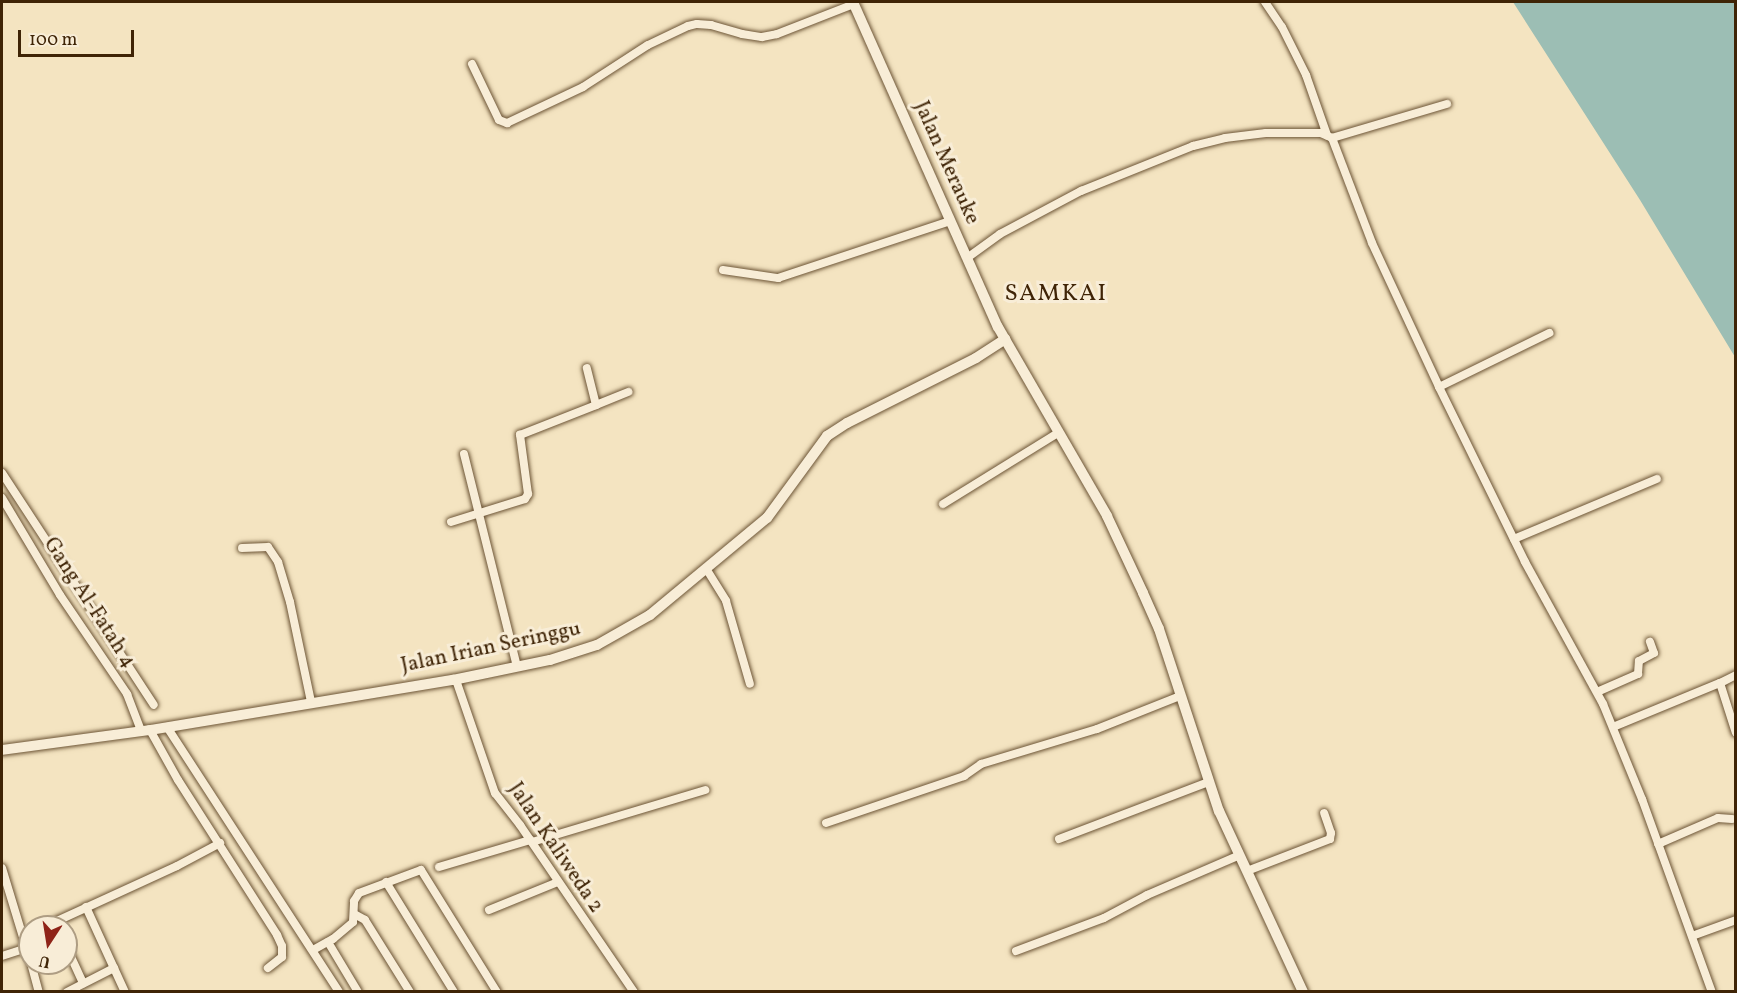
<!DOCTYPE html>
<style>
body{margin:0}
#map{position:relative;width:1737px;height:993px;overflow:hidden;background:#f4e4c1;font-family:Vollkorn,serif}
div>[style]{position:absolute}
.water>*{inset:0;background:#9cbeb4}
.roads{filter:drop-shadow(0 0 2px #6c5435) drop-shadow(0 0 2px #6c5435)}
.minor>*{height:8px;margin:-4px;padding:0 4px;transform-origin:4px;border-radius:4px;background:#f8edd7}
.tertiary>*{height:10px;margin:-5px;padding:0 5px;transform-origin:5px;border-radius:5px;background:#f8edd7}
span{translate:-50% -50%;white-space:nowrap;text-align:center;line-height:1.15;-webkit-text-stroke:6px #f8edd7;paint-order:stroke}
.street-label{font-size:21px;color:#3f2406}
.quarter-label{font-size:24px;color:#3f2406;letter-spacing:1.5px}
.frame{position:absolute;inset:0;border:3px solid #3f2406;pointer-events:none}
.north{position:absolute;left:18px;top:915px;width:60px;height:60px;box-sizing:border-box;background:#f8edd7;border:2px solid #ae9d83;border-radius:50%;rotate:192deg;font-size:16px;font-weight:700;line-height:24px;text-align:center;color:#3f2406}
.north::after{content:'';display:block;margin:auto;width:21px;height:27px;background:#8f2418;clip-path:polygon(50% 0,100% 100%,50% 72%,0 100%)}
.scale{position:absolute;left:18px;top:30px;width:116px;height:27px;box-sizing:border-box;border:3px solid #3f2406;border-top:0;padding-left:8px;font-size:18px;line-height:21px;white-space:nowrap;color:#3f2406;-webkit-text-stroke:4px #f8edd7;paint-order:stroke}
</style>
<div id="map">
<div class="water">
<i style="clip-path:polygon(1513px 2px,1735px 2px,1735px 357px,1640px 200px)"></i>
</div>
<div class="roads">
<div class="minor">
<i style="left:1265px;top:2px;width:30px;rotate:56deg"></i>
<i style="left:1282px;top:27px;width:54px;rotate:63.4deg"></i>
<i style="left:1306px;top:75px;width:64px;rotate:70.7deg"></i>
<i style="left:472px;top:64px;width:62px;rotate:64.3deg"></i>
<i style="left:499px;top:120px;width:9px;rotate:21deg"></i>
<i style="left:507px;top:123px;width:84px;rotate:-25.3deg"></i>
<i style="left:583px;top:87px;width:77px;rotate:-32.9deg"></i>
<i style="left:648px;top:45px;width:44px;rotate:-25.4deg"></i>
<i style="left:688px;top:26px;width:9px;rotate:-13deg"></i>
<i style="left:697px;top:24px;width:14px;rotate:4deg"></i>
<i style="left:711px;top:25px;width:32px;rotate:16deg"></i>
<i style="left:742px;top:34px;width:20px;rotate:9deg"></i>
<i style="left:762px;top:37px;width:15px;rotate:-11deg"></i>
<i style="left:777px;top:34px;width:83px;rotate:-21.3deg"></i>
<i style="left:1332px;top:138px;width:112px;rotate:69.1deg"></i>
<i style="left:1372px;top:243px;width:159px;rotate:65deg"></i>
<i style="left:1439px;top:387px;width:195px;rotate:63.8deg"></i>
<i style="left:1525px;top:562px;width:162px;rotate:61.2deg"></i>
<i style="left:1603px;top:704px;width:103px;rotate:67.7deg"></i>
<i style="left:1642px;top:799px;width:205px;rotate:70.1deg"></i>
<i style="left:967px;top:258px;width:41px;rotate:-36deg"></i>
<i style="left:1000px;top:234px;width:92px;rotate:-28deg"></i>
<i style="left:1081px;top:191px;width:121px;rotate:-21.9deg"></i>
<i style="left:1193px;top:146px;width:33px;rotate:-14deg"></i>
<i style="left:1225px;top:138px;width:41px;rotate:-7deg"></i>
<i style="left:1266px;top:133px;width:55px"></i>
<i style="left:1321px;top:133px;width:12px;rotate:24deg"></i>
<i style="left:1332px;top:138px;width:120px;rotate:-16.5deg"></i>
<i style="left:723px;top:270px;width:56px;rotate:8.3deg"></i>
<i style="left:778px;top:278px;width:181px;rotate:-18.3deg"></i>
<i style="left:1439px;top:387px;width:123px;rotate:-26.1deg"></i>
<i style="left:596px;top:405px;width:35px;rotate:-22deg"></i>
<i style="left:464px;top:454px;width:219px;rotate:76deg"></i>
<i style="left:2px;top:473px;width:277px;rotate:56.8deg"></i>
<i style="left:2px;top:498px;width:113px;rotate:59.1deg"></i>
<i style="left:60px;top:595px;width:120px;rotate:55.9deg"></i>
<i style="left:127px;top:694px;width:40px;rotate:69deg"></i>
<i style="left:943px;top:504px;width:135px;rotate:-31.7deg"></i>
<i style="left:451px;top:522px;width:77px;rotate:-17.3deg"></i>
<i style="left:525px;top:499px;width:6px;rotate:-59deg"></i>
<i style="left:528px;top:494px;width:60px;rotate:-97.7deg"></i>
<i style="left:520px;top:435px;width:82px;rotate:-21.5deg"></i>
<i style="left:596px;top:405px;width:38px;rotate:-104deg"></i>
<i style="left:1514px;top:539px;width:155px;rotate:-22.8deg"></i>
<i style="left:242px;top:548px;width:26px;rotate:-2deg"></i>
<i style="left:268px;top:547px;width:18px;rotate:56deg"></i>
<i style="left:278px;top:562px;width:42px;rotate:73.3deg"></i>
<i style="left:290px;top:602px;width:102px;rotate:78.1deg"></i>
<i style="left:707px;top:570px;width:36px;rotate:58deg"></i>
<i style="left:726px;top:601px;width:86px;rotate:73.9deg"></i>
<i style="left:1736px;top:675px;width:18px;rotate:153deg"></i>
<i style="left:1720px;top:683px;width:52px;rotate:72.3deg"></i>
<i style="left:456px;top:680px;width:120px;rotate:71deg"></i>
<i style="left:495px;top:793px;width:41px;rotate:52deg"></i>
<i style="left:520px;top:825px;width:202px;rotate:55.7deg"></i>
<i style="left:1597px;top:692px;width:45px;rotate:-23.7deg"></i>
<i style="left:1638px;top:674px;width:13px;rotate:-86deg"></i>
<i style="left:1639px;top:661px;width:17px;rotate:-28deg"></i>
<i style="left:1654px;top:653px;width:12px;rotate:-110deg"></i>
<i style="left:167px;top:727px;width:316px;rotate:57deg"></i>
<i style="left:1613px;top:727px;width:116px;rotate:-22.4deg"></i>
<i style="left:150px;top:730px;width:57px;rotate:60.8deg"></i>
<i style="left:178px;top:780px;width:184px;rotate:57.4deg"></i>
<i style="left:277px;top:935px;width:12px;rotate:66deg"></i>
<i style="left:282px;top:946px;width:11px;rotate:90deg"></i>
<i style="left:282px;top:957px;width:18px;rotate:142deg"></i>
<i style="left:826px;top:823px;width:146px;rotate:-18.8deg"></i>
<i style="left:964px;top:776px;width:21px;rotate:-35deg"></i>
<i style="left:981px;top:764px;width:121px;rotate:-16.8deg"></i>
<i style="left:1097px;top:729px;width:89px;rotate:-21.7deg"></i>
<i style="left:1059px;top:839px;width:160px;rotate:-20.9deg"></i>
<i style="left:532px;top:842px;width:181px;rotate:-16.7deg"></i>
<i style="left:1658px;top:844px;width:65px;rotate:-23.4deg"></i>
<i style="left:1718px;top:818px;width:14px;rotate:4deg"></i>
<i style="left:439px;top:867px;width:95px;rotate:-16.5deg"></i>
<i style="left:2px;top:868px;width:96px;rotate:73.1deg"></i>
<i style="left:1247px;top:871px;width:89px;rotate:-21.1deg"></i>
<i style="left:1330px;top:839px;width:6px;rotate:-81deg"></i>
<i style="left:1331px;top:833px;width:21px;rotate:-109deg"></i>
<i style="left:386px;top:882px;width:129px;rotate:58.3deg"></i>
<i style="left:86px;top:907px;width:94px;rotate:65.4deg"></i>
<i style="left:489px;top:910px;width:74px;rotate:-22.1deg"></i>
<i style="left:356px;top:915px;width:10px;rotate:29deg"></i>
<i style="left:365px;top:920px;width:85px;rotate:58deg"></i>
<i style="left:44px;top:927px;width:146px;rotate:-24.6deg"></i>
<i style="left:177px;top:866px;width:49px;rotate:-28.1deg"></i>
<i style="left:1692px;top:936px;width:47px;rotate:-20deg"></i>
<i style="left:328px;top:942px;width:58px;rotate:59deg"></i>
<i style="left:66px;top:946px;width:41px;rotate:65.3deg"></i>
<i style="left:313px;top:950px;width:23px;rotate:-29deg"></i>
<i style="left:333px;top:939px;width:26px;rotate:-40deg"></i>
<i style="left:353px;top:922px;width:21px;rotate:-87deg"></i>
<i style="left:354px;top:901px;width:9px;rotate:-58deg"></i>
<i style="left:359px;top:893px;width:66px;rotate:-20.4deg"></i>
<i style="left:421px;top:870px;width:144px;rotate:58.1deg"></i>
<i style="left:1016px;top:951px;width:94px;rotate:-20.6deg"></i>
<i style="left:1104px;top:918px;width:49px;rotate:-28.1deg"></i>
<i style="left:1147px;top:895px;width:101px;rotate:-23.3deg"></i>
<i style="left:2px;top:956px;width:26px;rotate:-18deg"></i>
<i style="left:31px;top:963px;width:30px;rotate:75deg"></i>
<i style="left:67px;top:992px;width:53px;rotate:-27.1deg"></i>
</div>
<div class="tertiary">
<i style="left:853px;top:2px;width:356px;rotate:66deg"></i>
<i style="left:998px;top:327px;width:218px;rotate:60deg"></i>
<i style="left:1107px;top:516px;width:85px;rotate:64.9deg"></i>
<i style="left:1143px;top:593px;width:39px;rotate:66deg"></i>
<i style="left:1159px;top:629px;width:192px;rotate:71.8deg"></i>
<i style="left:1219px;top:811px;width:200px;rotate:65.1deg"></i>
<i style="left:2px;top:750px;width:149px;rotate:-7.7deg"></i>
<i style="left:150px;top:730px;width:307px;rotate:-9.4deg"></i>
<i style="left:453px;top:680px;width:99px;rotate:-11.7deg"></i>
<i style="left:550px;top:660px;width:49px;rotate:-17.7deg"></i>
<i style="left:597px;top:645px;width:61px;rotate:-29.5deg"></i>
<i style="left:650px;top:615px;width:152px;rotate:-39.7deg"></i>
<i style="left:767px;top:518px;width:102px;rotate:-53.8deg"></i>
<i style="left:827px;top:436px;width:24px;rotate:-33deg"></i>
<i style="left:847px;top:423px;width:144px;rotate:-26.7deg"></i>
<i style="left:976px;top:358px;width:35px;rotate:-33deg"></i>
</div>
</div>
<div class="street-label">
<span style="left:946px;top:163px;rotate:66deg">Jalan Merauke</span>
<span style="left:89px;top:603px;rotate:57deg">Gang Al-Fatah 4</span>
<span style="left:491px;top:648px;rotate:-12deg">Jalan Irian Seringgu</span>
<span style="left:555px;top:848px;rotate:56deg">Jalan Kaliweda 2</span>
</div>
<div class="quarter-label">
<span style="left:1056px;top:295px">SAMKAI</span>
</div>
<div class="frame"></div>
<div class="north">U</div>
<div class="scale">100 m</div>
</div>
